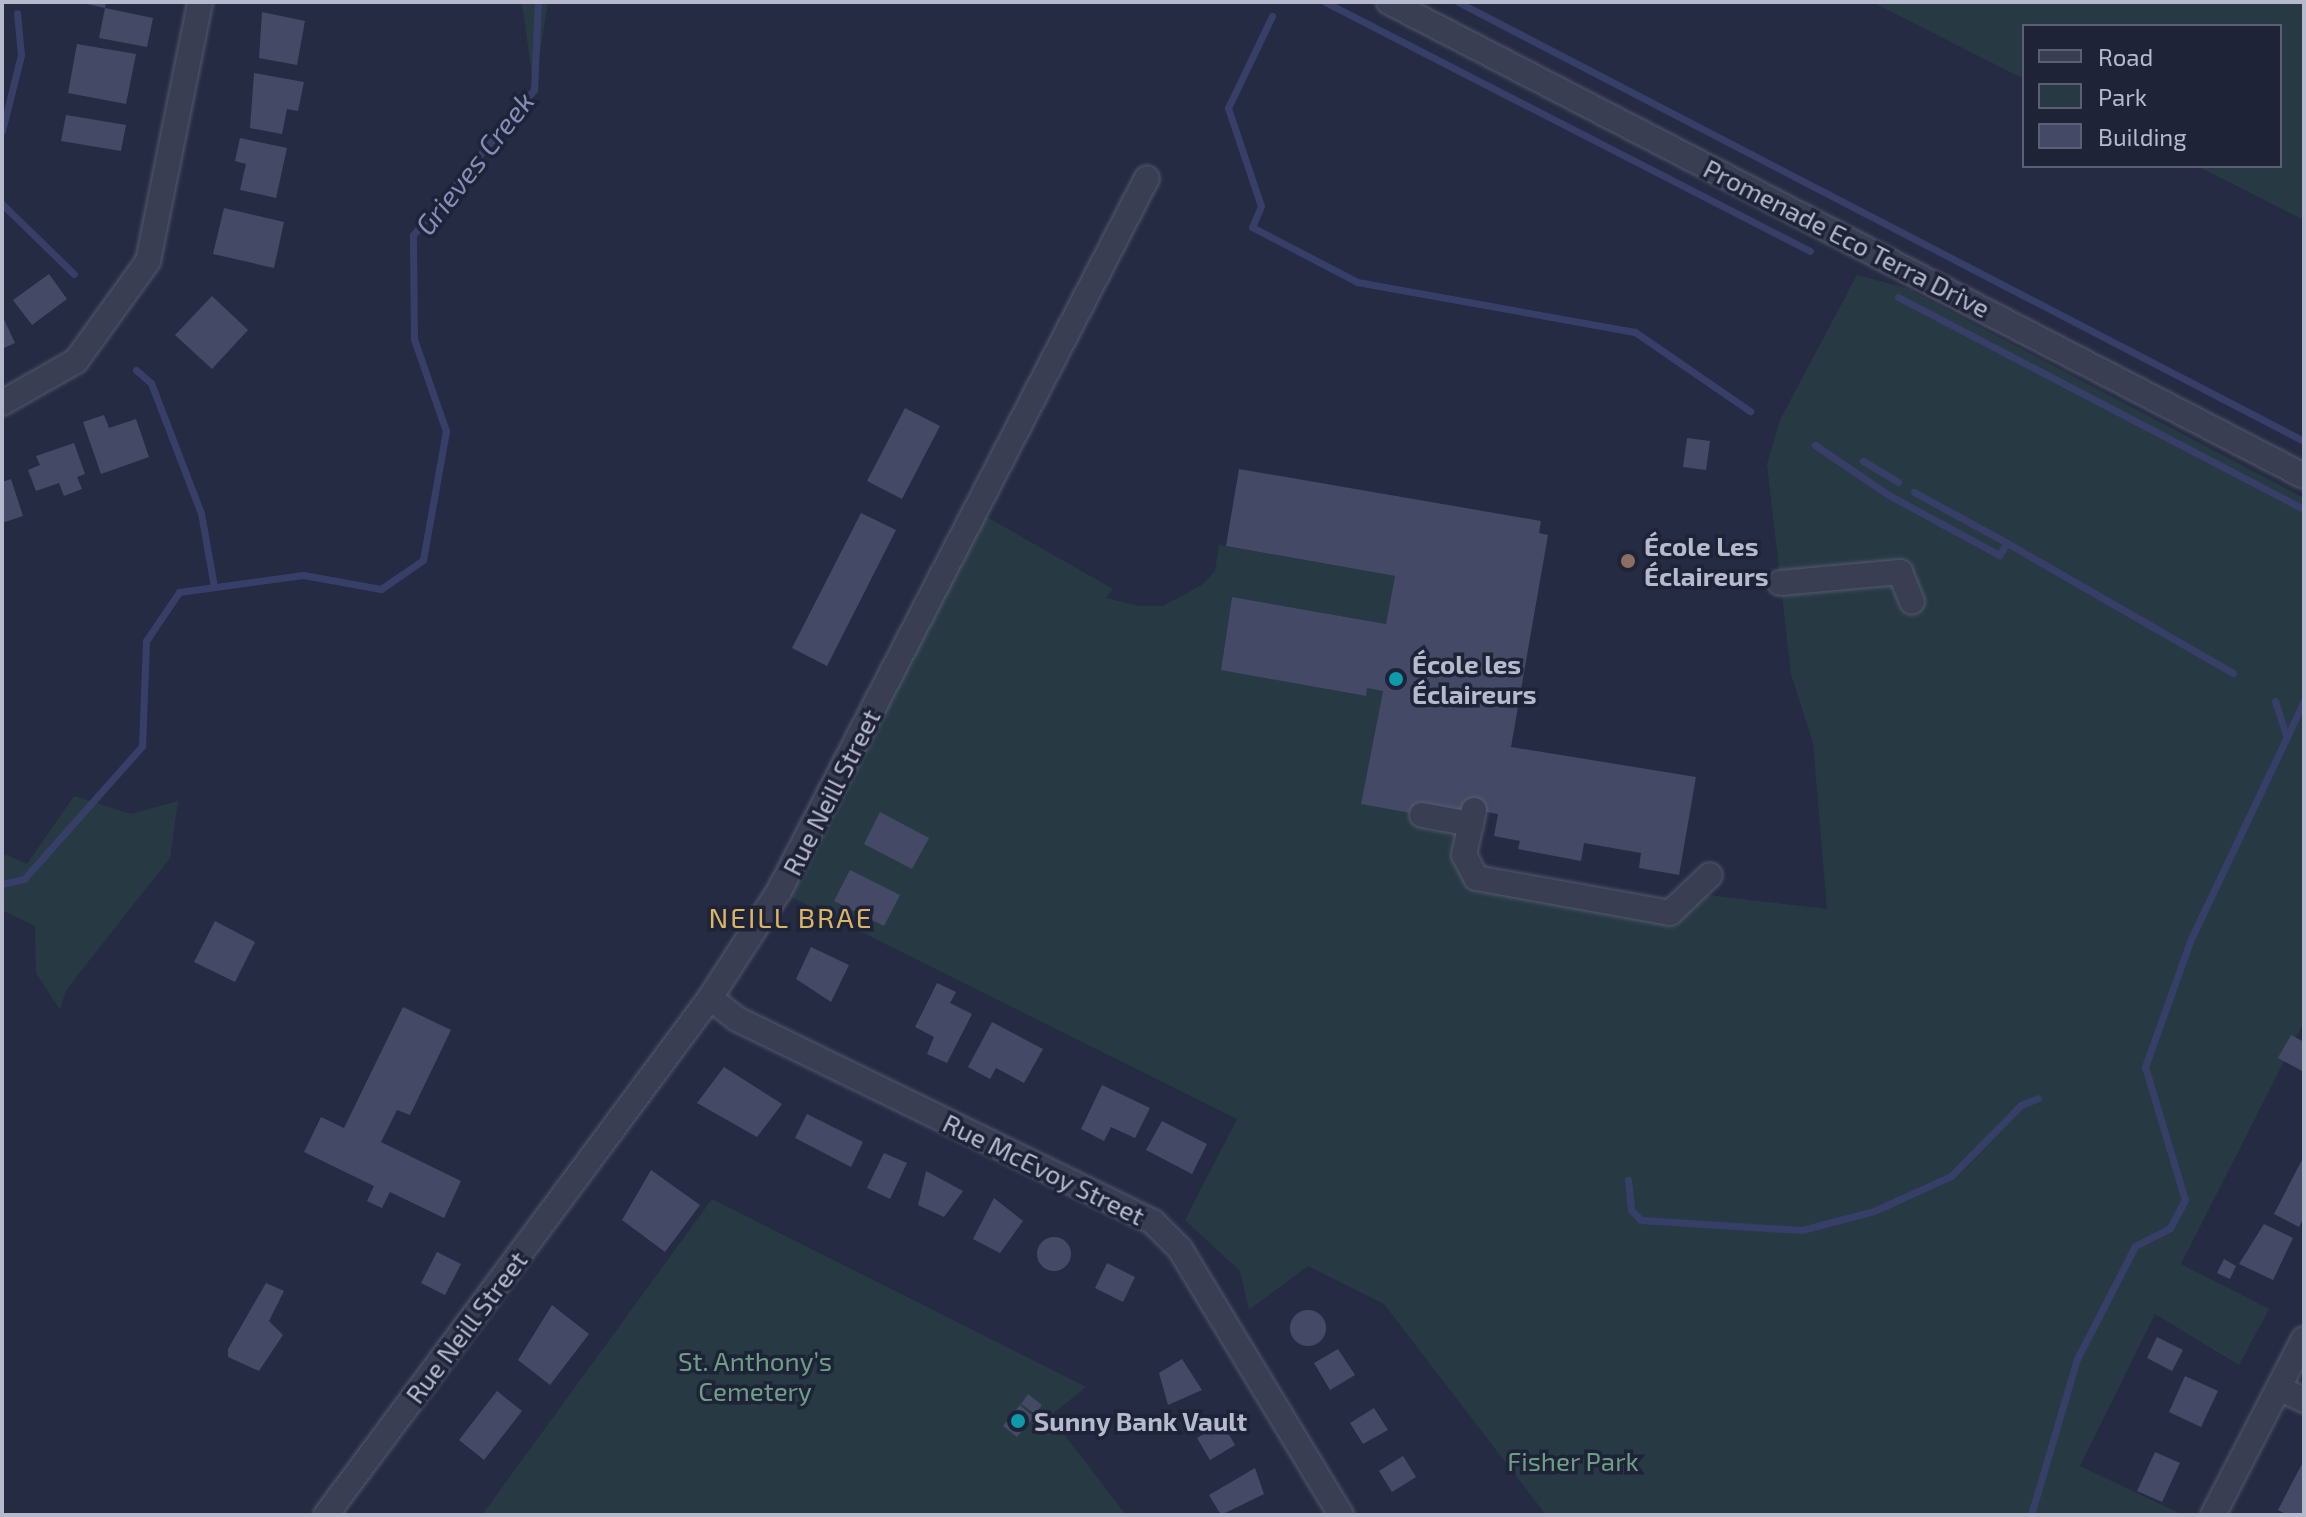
<!DOCTYPE html>
<meta charset="utf-8">
<style>
body{margin:0}
#map{position:relative;width:2306px;height:1517px;overflow:hidden;background:#252b43;font-family:"Exo 2",sans-serif}
div>[style]{position:absolute}
.green>*{inset:0;background:#273a44}
.stream>*{height:7px;margin:-3.5px;padding:0 3.5px;transform-origin:3.5px;border-radius:3.5px;background:#373f69}
.building>*{inset:0;background:#444a65}
.round{border-radius:50%}
.roads{filter:drop-shadow(0 0 2px #55596d) drop-shadow(0 0 2px #55596d)}
.minor>*{height:24px;margin:-12px;padding:0 12px;transform-origin:12px;border-radius:12px;background:#3a3e53}
.dots>*{width:22px;height:22px;translate:-50% -50%;box-sizing:border-box;border:4px solid #1e2338;border-radius:50%}
span{translate:-50% -50%;white-space:nowrap;text-align:center;line-height:1.15;-webkit-text-stroke:7px #1e2338;paint-order:stroke}
.street-label{font-size:26px;color:#b7bacd}
.poi-label{font-size:26px;color:#b7bacd;font-weight:700}
.left{translate:0 -50%;text-align:left}
.park-label{font-size:26px;color:#6d9f85}
.water-label{font-size:28px;color:#858eb9;font-style:italic}
.neighbourhood-label{font-size:28px;color:#dbb564;letter-spacing:2px}
.frame{position:absolute;inset:0;border:4px solid #b7bacd;pointer-events:none}
.legend{position:absolute;left:2022px;top:24px;width:260px;height:144px;box-sizing:border-box;background:#1e2338;border:2px solid #5b5f74;margin:0;padding:10px 14px;list-style:none;font-size:24px;color:#b7bacd}
.legend li{display:flex;align-items:center;gap:16px;height:40px}
.legend b{width:40px;border:2px solid #5b5f74}
</style>
<div id="map">
<div class="green">
<i style="clip-path:polygon(521px 2px,548px 2px,534px 90px,523px 10px)"></i>
<i style="clip-path:polygon(1872px 2px,2304px 2px,2304px 220px,2197px 166px,2280px 166px,2280px 26px,2024px 26px,2024px 79px)"></i>
<i style="clip-path:polygon(1857px 275px,1906px 288px,2304px 498px,2304px 1022px,2181px 1264px,2269px 1309px,2239px 1365px,2155px 1314px,2080px 1466px,2183px 1515px,1546px 1515px,1384px 1304px,1308px 1266px,1249px 1310px,1240px 1271px,1185px 1220px,1237px 1119px,779px 891px,978px 512px,1113px 589px,1106px 598px,1139px 606px,1163px 606px,1202px 585px,1215px 571px,1219px 545px,1395px 576px,1386px 624px,1232px 597px,1221px 669px,1365px 696px,1367px 688px,1383px 691px,1361px 804px,1471px 824px,1466px 868px,1655px 912px,1699px 894px,1827px 909px,1813px 743px,1791px 674px,1767px 464px,1780px 420px)"></i>
<i style="clip-path:polygon(74px 796px,131px 814px,178px 801px,170px 858px,66px 990px,60px 1010px,36px 973px,35px 926px,2px 910px,2px 853px,27px 864px)"></i>
<i style="clip-path:polygon(712px 1199px,1086px 1387px,1050px 1416px,1126px 1515px,482px 1515px)"></i>
</div>
<div class="stream">
<i style="left:1325px;top:2px;width:545px;rotate:27.18deg"></i>
<i style="left:1458px;top:2px;width:953px;rotate:27.43deg"></i>
<i style="left:1272px;top:16px;width:102px;rotate:115.6deg"></i>
<i style="left:1228px;top:108px;width:103px;rotate:71.4deg"></i>
<i style="left:1261px;top:206px;width:23px;rotate:113deg"></i>
<i style="left:1252px;top:227px;width:119px;rotate:27.6deg"></i>
<i style="left:1357px;top:282px;width:282px;rotate:10.2deg"></i>
<i style="left:1635px;top:332px;width:140px;rotate:34.5deg"></i>
<i style="left:2px;top:131px;width:78px;rotate:-76deg"></i>
<i style="left:21px;top:55px;width:42px;rotate:-95.4deg"></i>
<i style="left:2px;top:204px;width:100px;rotate:44.2deg"></i>
<i style="left:1898px;top:297px;width:458px;rotate:27.6deg"></i>
<i style="left:136px;top:370px;width:20px;rotate:41deg"></i>
<i style="left:151px;top:383px;width:139px;rotate:69deg"></i>
<i style="left:201px;top:513px;width:75px;rotate:80deg"></i>
<i style="left:1815px;top:445px;width:87px;rotate:34.2deg"></i>
<i style="left:1887px;top:494px;width:128px;rotate:28.6deg"></i>
<i style="left:1999px;top:555px;width:14px;rotate:-56deg"></i>
<i style="left:2007px;top:543px;width:261px;rotate:29.9deg"></i>
<i style="left:1863px;top:461px;width:41px;rotate:31deg"></i>
<i style="left:1914px;top:492px;width:106px;rotate:28.7deg"></i>
<i style="left:2275px;top:701px;width:36px;rotate:72deg"></i>
<i style="left:2px;top:884px;width:23px;rotate:-13deg"></i>
<i style="left:24px;top:879px;width:178px;rotate:-48.4deg"></i>
<i style="left:142px;top:746px;width:105px;rotate:-87.8deg"></i>
<i style="left:146px;top:641px;width:59px;rotate:-56deg"></i>
<i style="left:179px;top:592px;width:125px;rotate:-7.8deg"></i>
<i style="left:303px;top:575px;width:79px;rotate:10.2deg"></i>
<i style="left:381px;top:589px;width:51px;rotate:-34.6deg"></i>
<i style="left:423px;top:560px;width:131px;rotate:-79.9deg"></i>
<i style="left:446px;top:431px;width:97px;rotate:-109.2deg"></i>
<i style="left:414px;top:339px;width:104px;rotate:-90.6deg"></i>
<i style="left:413px;top:235px;width:189px;rotate:-50.2deg"></i>
<i style="left:534px;top:90px;width:88px;rotate:-87.4deg"></i>
<i style="left:1628px;top:1180px;width:30px;rotate:84deg"></i>
<i style="left:1631px;top:1210px;width:14px;rotate:45deg"></i>
<i style="left:1641px;top:1220px;width:161px;rotate:3.6deg"></i>
<i style="left:1802px;top:1230px;width:74px;rotate:-14.8deg"></i>
<i style="left:1874px;top:1211px;width:85px;rotate:-24.4deg"></i>
<i style="left:1951px;top:1176px;width:100px;rotate:-45.4deg"></i>
<i style="left:2021px;top:1105px;width:18px;rotate:-22deg"></i>
<i style="left:2031px;top:1515px;width:163px;rotate:-73.6deg"></i>
<i style="left:2077px;top:1359px;width:127px;rotate:-62.8deg"></i>
<i style="left:2135px;top:1246px;width:39px;rotate:-27deg"></i>
<i style="left:2170px;top:1228px;width:32px;rotate:-62deg"></i>
<i style="left:2185px;top:1200px;width:139px;rotate:-106.7deg"></i>
<i style="left:2145px;top:1067px;width:134px;rotate:-70.3deg"></i>
<i style="left:2190px;top:941px;width:266px;rotate:-64.6deg"></i>
</div>
<div class="building">
<i style="clip-path:polygon(78px 2px,106px 2px,105px 8px,153px 18px,147px 47px,99px 38px,105px 8px)"></i>
<i style="clip-path:polygon(262px 12px,305px 21px,297px 65px,259px 58px)"></i>
<i style="clip-path:polygon(77px 44px,136px 54px,126px 104px,68px 93px)"></i>
<i style="clip-path:polygon(254px 73px,304px 82px,298px 111px,287px 109px,282px 134px,250px 128px)"></i>
<i style="clip-path:polygon(66px 115px,126px 125px,121px 151px,61px 141px)"></i>
<i style="clip-path:polygon(240px 138px,287px 148px,276px 198px,240px 190px,246px 164px,235px 161px)"></i>
<i style="clip-path:polygon(224px 208px,284px 222px,274px 268px,213px 254px)"></i>
<i style="clip-path:polygon(49px 274px,67px 299px,32px 325px,13px 300px)"></i>
<i style="clip-path:polygon(212px 296px,248px 330px,212px 369px,175px 335px)"></i>
<i style="clip-path:polygon(2px 315px,15px 343px,2px 349px)"></i>
<i style="clip-path:polygon(905px 408px,940px 426px,902px 499px,867px 481px)"></i>
<i style="clip-path:polygon(104px 415px,109px 428px,136px 419px,149px 457px,101px 474px,83px 422px)"></i>
<i style="clip-path:polygon(1687px 438px,1710px 441px,1706px 470px,1683px 467px)"></i>
<i style="clip-path:polygon(74px 443px,85px 474px,77px 477px,82px 489px,64px 496px,59px 483px,36px 491px,28px 470px,40px 465px,36px 456px)"></i>
<i style="clip-path:polygon(1239px 469px,1541px 521px,1539px 533px,1548px 535px,1511px 747px,1696px 777px,1679px 875px,1639px 868px,1641px 853px,1584px 843px,1581px 861px,1518px 849px,1520px 841px,1494px 836px,1498px 814px,1468px 809px,1465px 823px,1361px 804px,1383px 691px,1367px 688px,1366px 696px,1221px 670px,1232px 597px,1386px 624px,1395px 576px,1226px 546px)"></i>
<i style="clip-path:polygon(11px 479px,23px 516px,2px 523px,2px 482px)"></i>
<i style="clip-path:polygon(861px 513px,896px 530px,827px 666px,792px 648px)"></i>
<i style="clip-path:polygon(880px 812px,929px 838px,912px 869px,864px 844px)"></i>
<i style="clip-path:polygon(850px 870px,900px 895px,884px 926px,834px 901px)"></i>
<i style="clip-path:polygon(215px 921px,255px 942px,235px 982px,194px 962px)"></i>
<i style="clip-path:polygon(811px 947px,849px 965px,831px 1002px,796px 979px)"></i>
<i style="clip-path:polygon(937px 983px,956px 992px,950px 1003px,972px 1014px,947px 1063px,927px 1054px,934px 1037px,915px 1027px)"></i>
<i style="clip-path:polygon(403px 1007px,451px 1030px,410px 1115px,397px 1110px,381px 1142px,461px 1181px,444px 1218px,390px 1192px,382px 1208px,367px 1201px,374px 1186px,304px 1152px,321px 1117px,344px 1128px)"></i>
<i style="clip-path:polygon(992px 1022px,1043px 1049px,1024px 1083px,996px 1068px,990px 1079px,968px 1067px)"></i>
<i style="clip-path:polygon(2291px 1035px,2304px 1042px,2304px 1072px,2278px 1058px)"></i>
<i style="clip-path:polygon(724px 1067px,782px 1104px,757px 1137px,697px 1103px)"></i>
<i style="clip-path:polygon(1102px 1085px,1150px 1108px,1135px 1138px,1111px 1127px,1104px 1141px,1081px 1129px)"></i>
<i style="clip-path:polygon(807px 1114px,863px 1142px,851px 1167px,795px 1138px)"></i>
<i style="clip-path:polygon(1162px 1121px,1207px 1144px,1192px 1174px,1146px 1150px)"></i>
<i style="clip-path:polygon(884px 1153px,907px 1163px,890px 1199px,867px 1188px)"></i>
<i style="clip-path:polygon(2304px 1156px,2304px 1217px,2299px 1227px,2274px 1214px)"></i>
<i style="clip-path:polygon(651px 1170px,700px 1205px,665px 1252px,622px 1220px)"></i>
<i style="clip-path:polygon(926px 1171px,963px 1191px,944px 1217px,918px 1205px)"></i>
<i style="clip-path:polygon(994px 1198px,1023px 1221px,1000px 1253px,973px 1239px)"></i>
<i style="clip-path:polygon(2264px 1224px,2293px 1238px,2273px 1280px,2239px 1264px)"></i>
<i class="round" style="left:1037px;top:1237px;width:34px;height:34px"></i>
<i style="clip-path:polygon(437px 1252px,461px 1264px,445px 1295px,421px 1283px)"></i>
<i style="clip-path:polygon(2224px 1259px,2236px 1266px,2230px 1279px,2217px 1273px)"></i>
<i style="clip-path:polygon(1107px 1263px,1135px 1277px,1123px 1302px,1095px 1288px)"></i>
<i style="clip-path:polygon(266px 1283px,284px 1291px,269px 1321px,283px 1335px,259px 1371px,228px 1357px,228px 1349px)"></i>
<i style="clip-path:polygon(552px 1305px,589px 1334px,550px 1385px,518px 1360px)"></i>
<i class="round" style="left:1290px;top:1310px;width:36px;height:36px"></i>
<i style="clip-path:polygon(2157px 1337px,2183px 1350px,2172px 1371px,2147px 1358px)"></i>
<i style="clip-path:polygon(1338px 1349px,1355px 1375px,1330px 1390px,1314px 1363px)"></i>
<i style="clip-path:polygon(1182px 1359px,1202px 1390px,1168px 1405px,1159px 1373px)"></i>
<i style="clip-path:polygon(2185px 1376px,2218px 1391px,2201px 1427px,2169px 1412px)"></i>
<i style="clip-path:polygon(497px 1391px,522px 1411px,484px 1460px,459px 1440px)"></i>
<i style="clip-path:polygon(1028px 1394px,1042px 1405px,1035px 1414px,1021px 1404px)"></i>
<i style="clip-path:polygon(1020px 1405px,1034px 1417px,1017px 1437px,1003px 1426px)"></i>
<i style="clip-path:polygon(1374px 1408px,1388px 1430px,1363px 1444px,1350px 1423px)"></i>
<i style="clip-path:polygon(1222px 1423px,1235px 1445px,1210px 1460px,1197px 1438px)"></i>
<i style="clip-path:polygon(2155px 1452px,2180px 1463px,2162px 1502px,2137px 1491px)"></i>
<i style="clip-path:polygon(1403px 1456px,1416px 1477px,1392px 1492px,1379px 1471px)"></i>
<i style="clip-path:polygon(2304px 1460px,2304px 1515px,2287px 1515px,2278px 1510px)"></i>
<i style="clip-path:polygon(1255px 1468px,1264px 1494px,1221px 1515px,1209px 1495px)"></i>
</div>
<div class="roads">
<div class="minor">
<i style="left:1389px;top:2px;width:1030px;rotate:27.39deg"></i>
<i style="left:2px;top:403px;width:85px;rotate:-29.6deg"></i>
<i style="left:76px;top:361px;width:123px;rotate:-54.2deg"></i>
<i style="left:148px;top:261px;width:264px;rotate:-78.6deg"></i>
<i style="left:1780px;top:583px;width:121px;rotate:-5.2deg"></i>
<i style="left:1900px;top:572px;width:32px;rotate:68deg"></i>
<i style="left:1474px;top:810px;width:46px;rotate:102.5deg"></i>
<i style="left:1464px;top:855px;width:26px;rotate:62deg"></i>
<i style="left:1476px;top:878px;width:197px;rotate:10.2deg"></i>
<i style="left:1670px;top:913px;width:55px;rotate:-43.5deg"></i>
<i style="left:1422px;top:815px;width:50px;rotate:10.4deg"></i>
<i style="left:710px;top:998px;width:34px;rotate:38deg"></i>
<i style="left:737px;top:1019px;width:463px;rotate:26deg"></i>
<i style="left:1153px;top:1222px;width:38px;rotate:45deg"></i>
<i style="left:1180px;top:1249px;width:311px;rotate:58.8deg"></i>
<i style="left:2279px;top:1388px;width:28px;rotate:26deg"></i>
<i style="left:326px;top:1515px;width:644px;rotate:-53.4deg"></i>
<i style="left:710px;top:998px;width:127px;rotate:-57.2deg"></i>
<i style="left:779px;top:891px;width:802px;rotate:-62.7deg"></i>
<i style="left:2213px;top:1515px;width:198px;rotate:-62.7deg"></i>
</div>
</div>
<div class="dots">
<i style="left:1628px;top:561px;background:#8d6e63"></i>
<i style="left:1396px;top:679px;background:#0f9aa8"></i>
<i style="left:1018px;top:1421px;background:#0f9aa8"></i>
</div>
<div class="street-label">
<span style="left:1847px;top:238px;rotate:27deg">Promenade Eco Terra Drive</span>
<span style="left:831px;top:792px;rotate:-63deg">Rue Neill Street</span>
<span style="left:1044px;top:1169px;rotate:26deg">Rue McEvoy Street</span>
<span style="left:466px;top:1327px;rotate:-53deg">Rue Neill Street</span>
</div>
<div class="poi-label">
<span class="left" style="left:1644px;top:561px">École Les<br>Éclaireurs</span>
<span class="left" style="left:1412px;top:679px">École les<br>Éclaireurs</span>
<span class="left" style="left:1034px;top:1421px">Sunny Bank Vault</span>
</div>
<div class="park-label">
<span style="left:755px;top:1376px">St. Anthony’s<br>Cemetery</span>
<span style="left:1573px;top:1461px">Fisher Park</span>
</div>
<div class="water-label">
<span style="left:474px;top:163px;rotate:-52deg">Grieves Creek</span>
</div>
<div class="neighbourhood-label">
<span style="left:791px;top:917px">NEILL BRAE</span>
</div>
<div class="frame"></div>
<ul class="legend">
<li><b style="height:10px;background:#3a3e53"></b>Road</li>
<li><b style="height:22px;background:#273a44"></b>Park</li>
<li><b style="height:22px;background:#444a65"></b>Building</li>
</ul>
</div>
